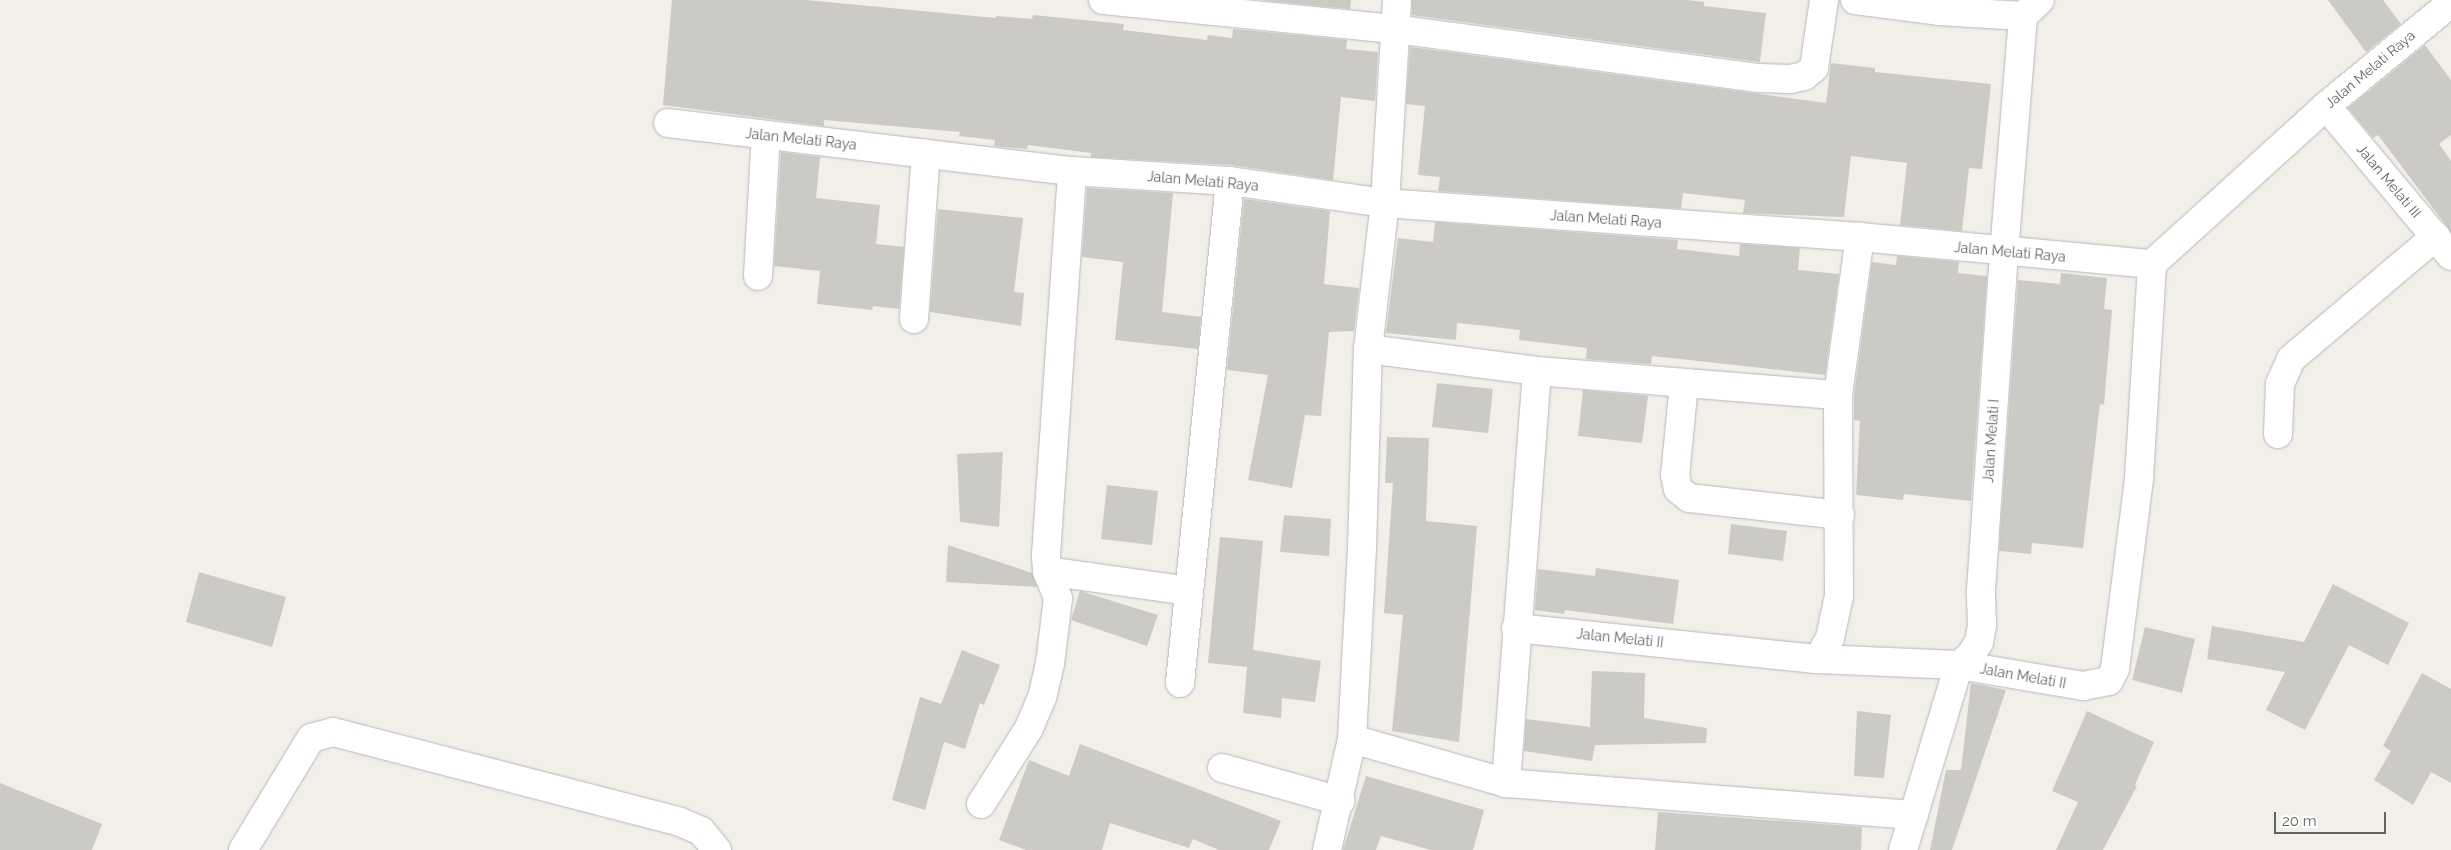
<!DOCTYPE html>
<style>
body{margin:0}
#map{position:relative;width:2451px;height:850px;overflow:hidden;background:#f1efe8;font-family:Raleway,sans-serif}
div>[style]{position:absolute}
.building>*{inset:0;background:#cccac5}
.roads{filter:drop-shadow(0 0 1px #b5b8bc) drop-shadow(0 0 1px #b5b8bc)}
.minor>*{height:28px;margin:-14px;padding:0 14px;transform-origin:14px;border-radius:14px;background:#fff}
span{translate:-50% -50%;white-space:nowrap;text-align:center;line-height:1.15;-webkit-text-stroke:4.5px #fff;paint-order:stroke}
.street-label{font-size:14px;color:#5f6368}
.scale{position:absolute;left:2274px;top:812px;width:112px;height:22px;box-sizing:border-box;border:2px solid #5f6368;border-top:0;padding-left:6px;font-size:15px;line-height:18px;white-space:nowrap;color:#5f6368;-webkit-text-stroke:4px #fff;paint-order:stroke}
</style>
<div id="map">
<div class="building">
<i style="clip-path:polygon(672px 0,806px 0,996px 18px,996px 16px,1032px 19px,1033px 15px,1124px 24px,1123px 30px,1207px 40px,1208px 35px,1232px 38px,1233px 29px,1347px 40px,1346px 49px,1378px 52px,1375px 101px,1341px 97px,1333px 180px,1231px 165px,1091px 157px,1091px 153px,1028px 145px,1027px 149px,994px 146px,995px 140px,959px 136px,960px 132px,824px 120px,824px 126px,663px 105px)"></i>
<i style="clip-path:polygon(1261px 0,1351px 0,1350px 9px)"></i>
<i style="clip-path:polygon(1412px 0,1688px 0,1704px 2px,1704px 6px,1766px 13px,1760px 62px,1412px 15px)"></i>
<i style="clip-path:polygon(2328px 0,2383px 0,2401px 24px,2366px 52px)"></i>
<i style="clip-path:polygon(2425px 45px,2451px 80px,2451px 135px,2439px 144px,2451px 161px,2451px 232px,2378px 135px,2373px 138px,2348px 108px)"></i>
<i style="clip-path:polygon(1410px 47px,1826px 103px,1831px 63px,1875px 68px,1875px 72px,1991px 84px,1982px 169px,1969px 168px,1962px 231px,1900px 225px,1907px 163px,1851px 156px,1844px 217px,1743px 213px,1745px 200px,1683px 193px,1681px 209px,1438px 191px,1440px 177px,1418px 175px,1425px 106px,1406px 104px)"></i>
<i style="clip-path:polygon(781px 152px,820px 157px,816px 198px,880px 205px,876px 244px,904px 247px,899px 309px,873px 306px,872px 310px,817px 304px,820px 271px,774px 266px)"></i>
<i style="clip-path:polygon(1087px 188px,1173px 193px,1162px 312px,1201px 317px,1198px 349px,1115px 340px,1123px 262px,1082px 257px)"></i>
<i style="clip-path:polygon(1244px 199px,1330px 211px,1324px 284px,1359px 288px,1354px 331px,1329px 332px,1321px 416px,1305px 415px,1292px 488px,1248px 480px,1268px 375px,1227px 370px)"></i>
<i style="clip-path:polygon(938px 209px,1023px 218px,1014px 292px,1024px 293px,1021px 326px,930px 312px)"></i>
<i style="clip-path:polygon(1435px 222px,1678px 240px,1677px 249px,1739px 256px,1740px 244px,1800px 248px,1798px 270px,1839px 274px,1825px 375px,1652px 356px,1651px 364px,1586px 359px,1587px 348px,1519px 340px,1520px 330px,1487px 326px,1457px 323px,1456px 340px,1386px 333px,1398px 238px,1433px 242px)"></i>
<i style="clip-path:polygon(1897px 256px,1959px 262px,1958px 273px,1987px 276px,1971px 501px,1904px 494px,1903px 500px,1856px 495px,1860px 421px,1854px 420px,1854px 396px,1872px 262px,1896px 265px)"></i>
<i style="clip-path:polygon(2061px 273px,2107px 278px,2104px 309px,2112px 310px,2104px 405px,2100px 404px,2083px 548px,2032px 543px,2031px 554px,1999px 551px,2018px 280px,2060px 284px)"></i>
<i style="clip-path:polygon(1437px 383px,1493px 389px,1488px 433px,1432px 427px)"></i>
<i style="clip-path:polygon(1583px 390px,1648px 396px,1642px 443px,1578px 436px)"></i>
<i style="clip-path:polygon(1387px 437px,1429px 438px,1426px 521px,1477px 526px,1459px 742px,1392px 731px,1403px 615px,1384px 613px,1393px 483px,1385px 483px)"></i>
<i style="clip-path:polygon(1003px 452px,999px 527px,960px 522px,957px 454px)"></i>
<i style="clip-path:polygon(1107px 485px,1158px 491px,1152px 545px,1101px 539px)"></i>
<i style="clip-path:polygon(1284px 515px,1331px 519px,1329px 556px,1280px 552px)"></i>
<i style="clip-path:polygon(1731px 524px,1787px 531px,1783px 561px,1728px 554px)"></i>
<i style="clip-path:polygon(1220px 537px,1263px 541px,1253px 650px,1321px 661px,1315px 702px,1282px 698px,1281px 718px,1243px 713px,1247px 667px,1208px 663px)"></i>
<i style="clip-path:polygon(948px 545px,1032px 573px,1037px 587px,946px 582px)"></i>
<i style="clip-path:polygon(1596px 568px,1679px 580px,1673px 624px,1565px 610px,1564px 614px,1535px 610px,1538px 569px,1595px 576px)"></i>
<i style="clip-path:polygon(199px 572px,286px 597px,272px 647px,186px 622px)"></i>
<i style="clip-path:polygon(2333px 584px,2409px 623px,2388px 665px,2349px 645px,2305px 730px,2266px 710px,2285px 672px,2207px 659px,2212px 626px,2304px 642px)"></i>
<i style="clip-path:polygon(1080px 591px,1158px 615px,1147px 646px,1071px 620px)"></i>
<i style="clip-path:polygon(2145px 627px,2195px 639px,2182px 693px,2132px 680px)"></i>
<i style="clip-path:polygon(962px 650px,1000px 665px,984px 705px,980px 703px,965px 749px,944px 742px,925px 810px,892px 800px,920px 697px,941px 704px)"></i>
<i style="clip-path:polygon(1592px 671px,1645px 673px,1644px 718px,1707px 728px,1706px 743px,1595px 745px,1592px 761px,1524px 751px,1526px 719px,1590px 727px)"></i>
<i style="clip-path:polygon(2422px 673px,2451px 689px,2451px 783px,2431px 772px,2413px 805px,2374px 780px,2391px 751px,2383px 746px)"></i>
<i style="clip-path:polygon(1971px 683px,2006px 690px,1952px 850px,1930px 850px,1946px 770px,1961px 770px)"></i>
<i style="clip-path:polygon(1857px 711px,1891px 715px,1884px 778px,1854px 776px)"></i>
<i style="clip-path:polygon(2087px 711px,2154px 742px,2135px 785px,2137px 786px,2103px 850px,2056px 850px,2078px 802px,2052px 791px)"></i>
<i style="clip-path:polygon(1080px 744px,1281px 821px,1269px 850px,1219px 850px,1193px 839px,1189px 848px,1110px 823px,1102px 850px,1026px 850px,999px 840px,1029px 760px,1069px 776px)"></i>
<i style="clip-path:polygon(1366px 776px,1484px 810px,1473px 850px,1431px 850px,1381px 836px,1376px 850px,1343px 850px)"></i>
<i style="clip-path:polygon(0 783px,102px 824px,92px 850px,0 850px)"></i>
<i style="clip-path:polygon(1658px 812px,1862px 827px,1861px 850px,1655px 850px)"></i>
</div>
<div class="roads">
<div class="minor">
<i style="left:1103px;top:0;width:293px;rotate:5.7deg"></i>
<i style="left:1395px;top:29px;width:367px;rotate:7.7deg"></i>
<i style="left:1759px;top:78px;width:31px;rotate:2deg"></i>
<i style="left:1790px;top:79px;width:14px;rotate:-12deg"></i>
<i style="left:1804px;top:76px;width:13px;rotate:-39deg"></i>
<i style="left:1814px;top:68px;width:69px;rotate:-81.6deg"></i>
<i style="left:1855px;top:0;width:84px;rotate:7.5deg"></i>
<i style="left:1938px;top:11px;width:85px;rotate:3.4deg"></i>
<i style="left:2023px;top:16px;width:23px;rotate:-43deg"></i>
<i style="left:2326px;top:106px;width:195px;rotate:50.2deg"></i>
<i style="left:668px;top:123px;width:407px;rotate:6.8deg"></i>
<i style="left:1072px;top:171px;width:158px;rotate:3.6deg"></i>
<i style="left:1230px;top:181px;width:157px;rotate:8.1deg"></i>
<i style="left:1385px;top:203px;width:476px;rotate:4.1deg"></i>
<i style="left:1860px;top:237px;width:293px;rotate:5.3deg"></i>
<i style="left:2152px;top:264px;width:235px;rotate:-42.2deg"></i>
<i style="left:2326px;top:106px;width:162px;rotate:-39.5deg"></i>
<i style="left:758px;top:276px;width:141px;rotate:-86.8deg"></i>
<i style="left:914px;top:319px;width:166px;rotate:-85.9deg"></i>
<i style="left:1368px;top:349px;width:170px;rotate:7.4deg"></i>
<i style="left:1537px;top:371px;width:302px;rotate:4.6deg"></i>
<i style="left:1684px;top:384px;width:91px;rotate:95.6deg"></i>
<i style="left:1675px;top:475px;width:14px;rotate:78deg"></i>
<i style="left:1678px;top:489px;width:14px;rotate:39deg"></i>
<i style="left:1689px;top:498px;width:152px;rotate:6.4deg"></i>
<i style="left:2278px;top:434px;width:50px;rotate:-87.7deg"></i>
<i style="left:2280px;top:384px;width:27px;rotate:-66deg"></i>
<i style="left:2291px;top:359px;width:190px;rotate:-40.3deg"></i>
<i style="left:1047px;top:571px;width:143px;rotate:8deg"></i>
<i style="left:1516px;top:628px;width:304px;rotate:5.9deg"></i>
<i style="left:1818px;top:659px;width:141px;rotate:2.4deg"></i>
<i style="left:1959px;top:665px;width:126px;rotate:9.6deg"></i>
<i style="left:2083px;top:686px;width:26px;rotate:-11deg"></i>
<i style="left:2109px;top:681px;width:13px;rotate:-63deg"></i>
<i style="left:2115px;top:669px;width:193px;rotate:-82.8deg"></i>
<i style="left:2139px;top:478px;width:214px;rotate:-86.5deg"></i>
<i style="left:1818px;top:659px;width:24px;rotate:-60deg"></i>
<i style="left:1830px;top:638px;width:43px;rotate:-77.9deg"></i>
<i style="left:1839px;top:596px;width:201px;rotate:-90.3deg"></i>
<i style="left:1838px;top:395px;width:160px;rotate:-82.1deg"></i>
<i style="left:1180px;top:683px;width:504px;rotate:-84.31deg"></i>
<i style="left:1352px;top:739px;width:160px;rotate:15.9deg"></i>
<i style="left:1506px;top:783px;width:409px;rotate:4.5deg"></i>
<i style="left:1222px;top:768px;width:123px;rotate:15.6deg"></i>
<i style="left:1506px;top:783px;width:413px;rotate:-85.7deg"></i>
<i style="left:981px;top:804px;width:90px;rotate:-57.7deg"></i>
<i style="left:1029px;top:728px;width:33px;rotate:-67deg"></i>
<i style="left:1042px;top:698px;width:35px;rotate:-77deg"></i>
<i style="left:1050px;top:664px;width:66px;rotate:-83.1deg"></i>
<i style="left:1058px;top:598px;width:29px;rotate:-112deg"></i>
<i style="left:1047px;top:571px;width:16px;rotate:-94deg"></i>
<i style="left:1046px;top:555px;width:385px;rotate:-86.1deg"></i>
<i style="left:243px;top:850px;width:131px;rotate:-58.7deg"></i>
<i style="left:311px;top:738px;width:23px;rotate:-15deg"></i>
<i style="left:333px;top:732px;width:358px;rotate:14.5deg"></i>
<i style="left:680px;top:822px;width:23px;rotate:23deg"></i>
<i style="left:701px;top:831px;width:25px;rotate:50deg"></i>
<i style="left:1327px;top:850px;width:114px;rotate:-77.3deg"></i>
<i style="left:1352px;top:739px;width:192px;rotate:-87deg"></i>
<i style="left:1362px;top:547px;width:198px;rotate:-88.3deg"></i>
<i style="left:1368px;top:349px;width:147px;rotate:-83.4deg"></i>
<i style="left:1385px;top:203px;width:203px;rotate:-86.6deg"></i>
<i style="left:1903px;top:850px;width:193px;rotate:-73.2deg"></i>
<i style="left:1959px;top:665px;width:14px;rotate:-39deg"></i>
<i style="left:1970px;top:656px;width:17px;rotate:-57deg"></i>
<i style="left:1979px;top:642px;width:17px;rotate:-80deg"></i>
<i style="left:1982px;top:625px;width:35px;rotate:-92deg"></i>
<i style="left:1981px;top:590px;width:338px;rotate:-86.1deg"></i>
<i style="left:2004px;top:253px;width:238px;rotate:-85.4deg"></i>
</div>
</div>
<div class="street-label">
<span style="left:2370px;top:69px;rotate:-40deg">Jalan Melati Raya</span>
<span style="left:801px;top:139px;rotate:6deg">Jalan Melati Raya</span>
<span style="left:1203px;top:181px;rotate:5deg">Jalan Melati Raya</span>
<span style="left:2389px;top:181px;rotate:50deg">Jalan Melati III</span>
<span style="left:1606px;top:219px;rotate:4deg">Jalan Melati Raya</span>
<span style="left:2010px;top:252px;rotate:5deg">Jalan Melati Raya</span>
<span style="left:1991px;top:441px;rotate:-86deg">Jalan Melati I</span>
<span style="left:1620px;top:638px;rotate:6deg">Jalan Melati II</span>
<span style="left:2023px;top:676px;rotate:10deg">Jalan Melati II</span>
</div>
<div class="scale">20 m</div>
</div>
